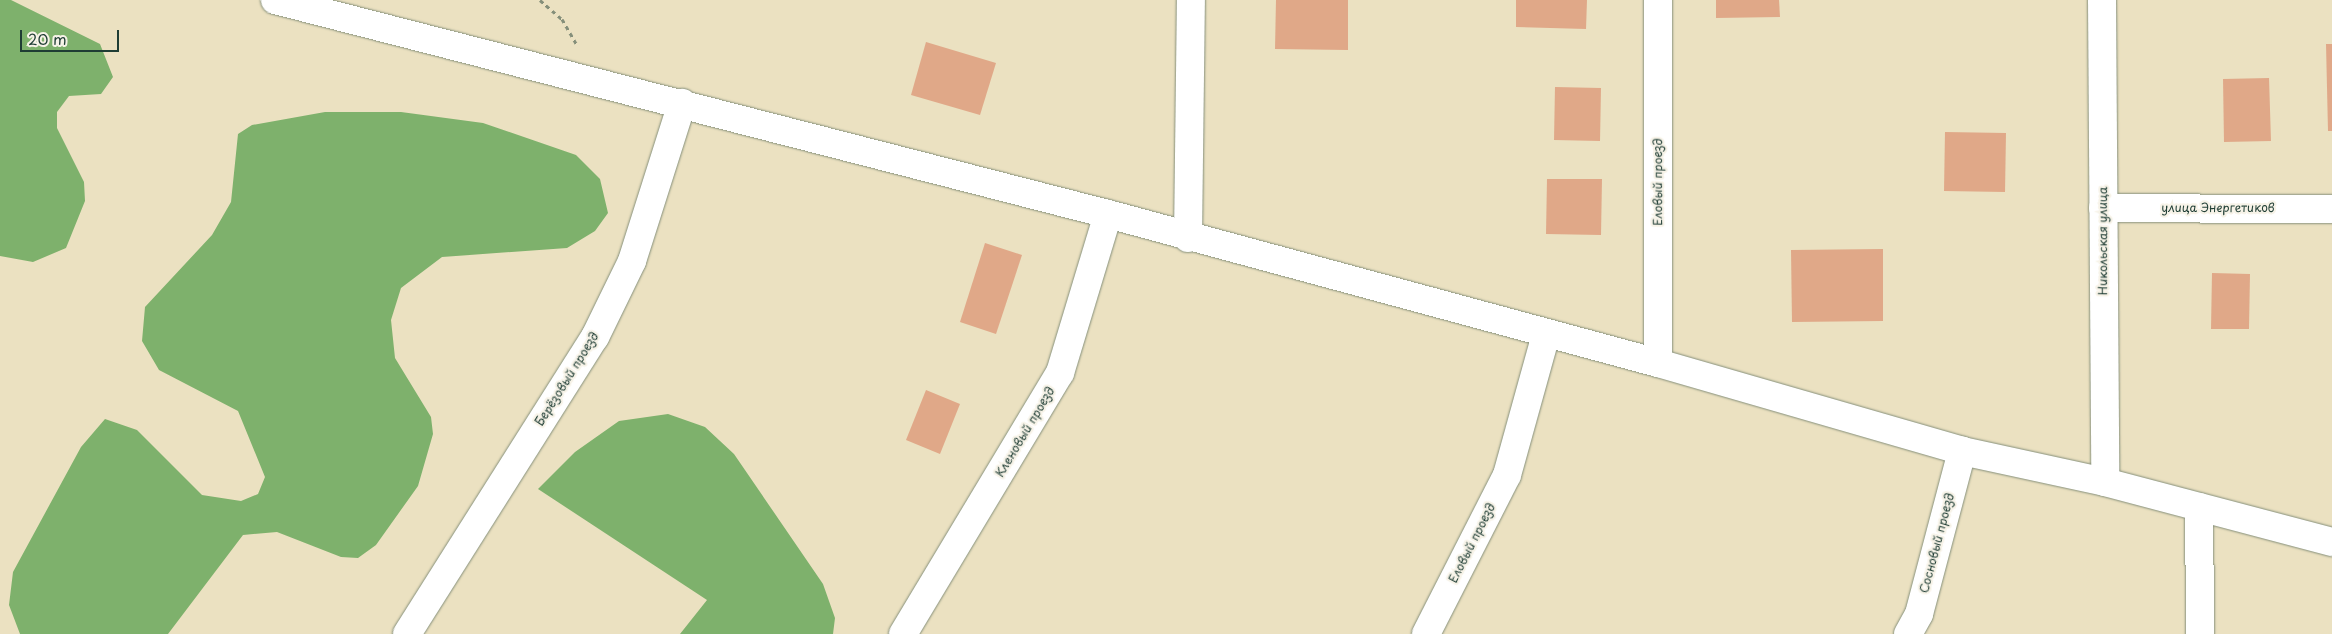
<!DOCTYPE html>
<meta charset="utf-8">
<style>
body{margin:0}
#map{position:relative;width:2332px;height:634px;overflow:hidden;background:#ebe1c1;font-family:"Playpen Sans",sans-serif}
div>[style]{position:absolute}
.forest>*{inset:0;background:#7eb16c}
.building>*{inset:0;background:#e0a888}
.path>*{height:3px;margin-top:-1.5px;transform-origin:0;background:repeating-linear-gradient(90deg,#858f7a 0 4px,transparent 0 8px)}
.roads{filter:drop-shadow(0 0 1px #858f7a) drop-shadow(0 0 1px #858f7a)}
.street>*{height:28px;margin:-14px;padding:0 14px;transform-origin:14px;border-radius:14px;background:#fff}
span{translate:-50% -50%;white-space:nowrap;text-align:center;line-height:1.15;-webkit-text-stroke:4.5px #f7f3e8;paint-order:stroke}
.street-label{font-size:12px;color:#1f3d34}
.scale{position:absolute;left:20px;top:30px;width:99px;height:22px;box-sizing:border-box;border:2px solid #1f3d34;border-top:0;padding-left:6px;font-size:15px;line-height:18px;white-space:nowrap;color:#1f3d34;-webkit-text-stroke:4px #f7f3e8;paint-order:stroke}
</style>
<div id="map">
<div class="forest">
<i style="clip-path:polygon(0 0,11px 0,100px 44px,113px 77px,101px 94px,69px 96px,57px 112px,57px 128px,84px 182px,85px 201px,66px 248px,33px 262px,0 256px)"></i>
<i style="clip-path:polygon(325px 112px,401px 112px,483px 123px,576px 155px,600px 179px,608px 213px,595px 231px,567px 248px,442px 257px,401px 288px,391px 320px,395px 358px,431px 417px,433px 434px,418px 486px,376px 545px,358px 558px,341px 557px,277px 532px,243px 535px,168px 634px,20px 634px,9px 605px,13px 572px,81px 447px,105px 419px,137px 430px,202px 495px,241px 501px,258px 494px,265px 477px,238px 411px,159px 370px,142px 341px,145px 307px,212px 235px,231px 202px,238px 134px,252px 125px)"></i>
<i style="clip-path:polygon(668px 414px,705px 427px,734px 454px,823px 584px,835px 618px,833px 634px,680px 634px,707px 600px,538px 489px,575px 452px,619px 421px)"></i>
</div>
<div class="building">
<i style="clip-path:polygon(1276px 0,1348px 0,1348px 50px,1275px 49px)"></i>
<i style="clip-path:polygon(1516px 0,1587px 0,1586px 29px,1516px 27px)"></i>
<i style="clip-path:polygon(1716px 0,1779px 0,1780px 17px,1716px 18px)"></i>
<i style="clip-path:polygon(926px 42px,996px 63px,980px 115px,911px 95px)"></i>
<i style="clip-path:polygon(2326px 44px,2332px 44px,2332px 131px,2328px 131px)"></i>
<i style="clip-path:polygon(2269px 78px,2271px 141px,2224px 142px,2223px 79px)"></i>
<i style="clip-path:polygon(1555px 87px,1601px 88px,1600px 141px,1554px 140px)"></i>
<i style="clip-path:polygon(1945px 132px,2006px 133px,2005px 192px,1944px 191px)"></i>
<i style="clip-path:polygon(1547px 179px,1602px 179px,1601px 235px,1546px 234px)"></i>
<i style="clip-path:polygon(985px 243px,1022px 255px,996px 334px,960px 322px)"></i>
<i style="clip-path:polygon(1883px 249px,1883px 321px,1792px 322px,1791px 250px)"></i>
<i style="clip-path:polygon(2212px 273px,2250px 274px,2249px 329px,2211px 329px)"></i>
<i style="clip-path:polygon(926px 390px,960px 404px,940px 454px,906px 440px)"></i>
</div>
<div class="path">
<i style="left:540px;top:0;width:29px;rotate:41deg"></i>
<i style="left:562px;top:19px;width:30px;rotate:60deg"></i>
</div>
<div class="roads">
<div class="street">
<i style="left:275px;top:0;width:860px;rotate:14.41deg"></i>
<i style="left:1108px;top:214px;width:570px;rotate:15.16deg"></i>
<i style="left:1658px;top:363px;width:316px;rotate:16.1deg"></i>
<i style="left:1962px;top:451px;width:146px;rotate:12.2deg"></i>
<i style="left:2105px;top:482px;width:235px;rotate:14.8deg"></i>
<i style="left:1658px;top:0;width:363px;rotate:90deg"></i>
<i style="left:2102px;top:0;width:482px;rotate:89.6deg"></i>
<i style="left:2103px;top:208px;width:229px;rotate:0.3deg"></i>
<i style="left:1188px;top:238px;width:238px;rotate:-89.3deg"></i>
<i style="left:2199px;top:507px;width:127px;rotate:89.5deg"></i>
<i style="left:407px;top:634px;width:352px;rotate:-57.7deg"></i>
<i style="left:595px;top:337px;width:85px;rotate:-64deg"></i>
<i style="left:632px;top:261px;width:166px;rotate:-72.4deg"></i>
<i style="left:903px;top:634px;width:305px;rotate:-59deg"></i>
<i style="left:1060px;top:373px;width:166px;rotate:-73.2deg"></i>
<i style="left:1426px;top:634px;width:178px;rotate:-63deg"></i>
<i style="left:1507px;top:475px;width:146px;rotate:-74.5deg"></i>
<i style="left:1908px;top:634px;width:23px;rotate:-61deg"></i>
<i style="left:1919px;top:614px;width:169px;rotate:-75.2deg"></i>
</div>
</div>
<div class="street-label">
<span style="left:1658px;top:182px;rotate:-90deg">Еловый проезд</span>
<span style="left:2218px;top:208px">улица Энергетиков</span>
<span style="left:2103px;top:241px;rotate:-90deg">Никольская улица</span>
<span style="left:567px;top:379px;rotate:-58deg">Берёзовый проезд</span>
<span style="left:1025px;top:432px;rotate:-59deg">Кленовый проезд</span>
<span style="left:1472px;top:543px;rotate:-63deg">Еловый проезд</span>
<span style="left:1937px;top:543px;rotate:-75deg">Сосновый проезд</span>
</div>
<div class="scale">20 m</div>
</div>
